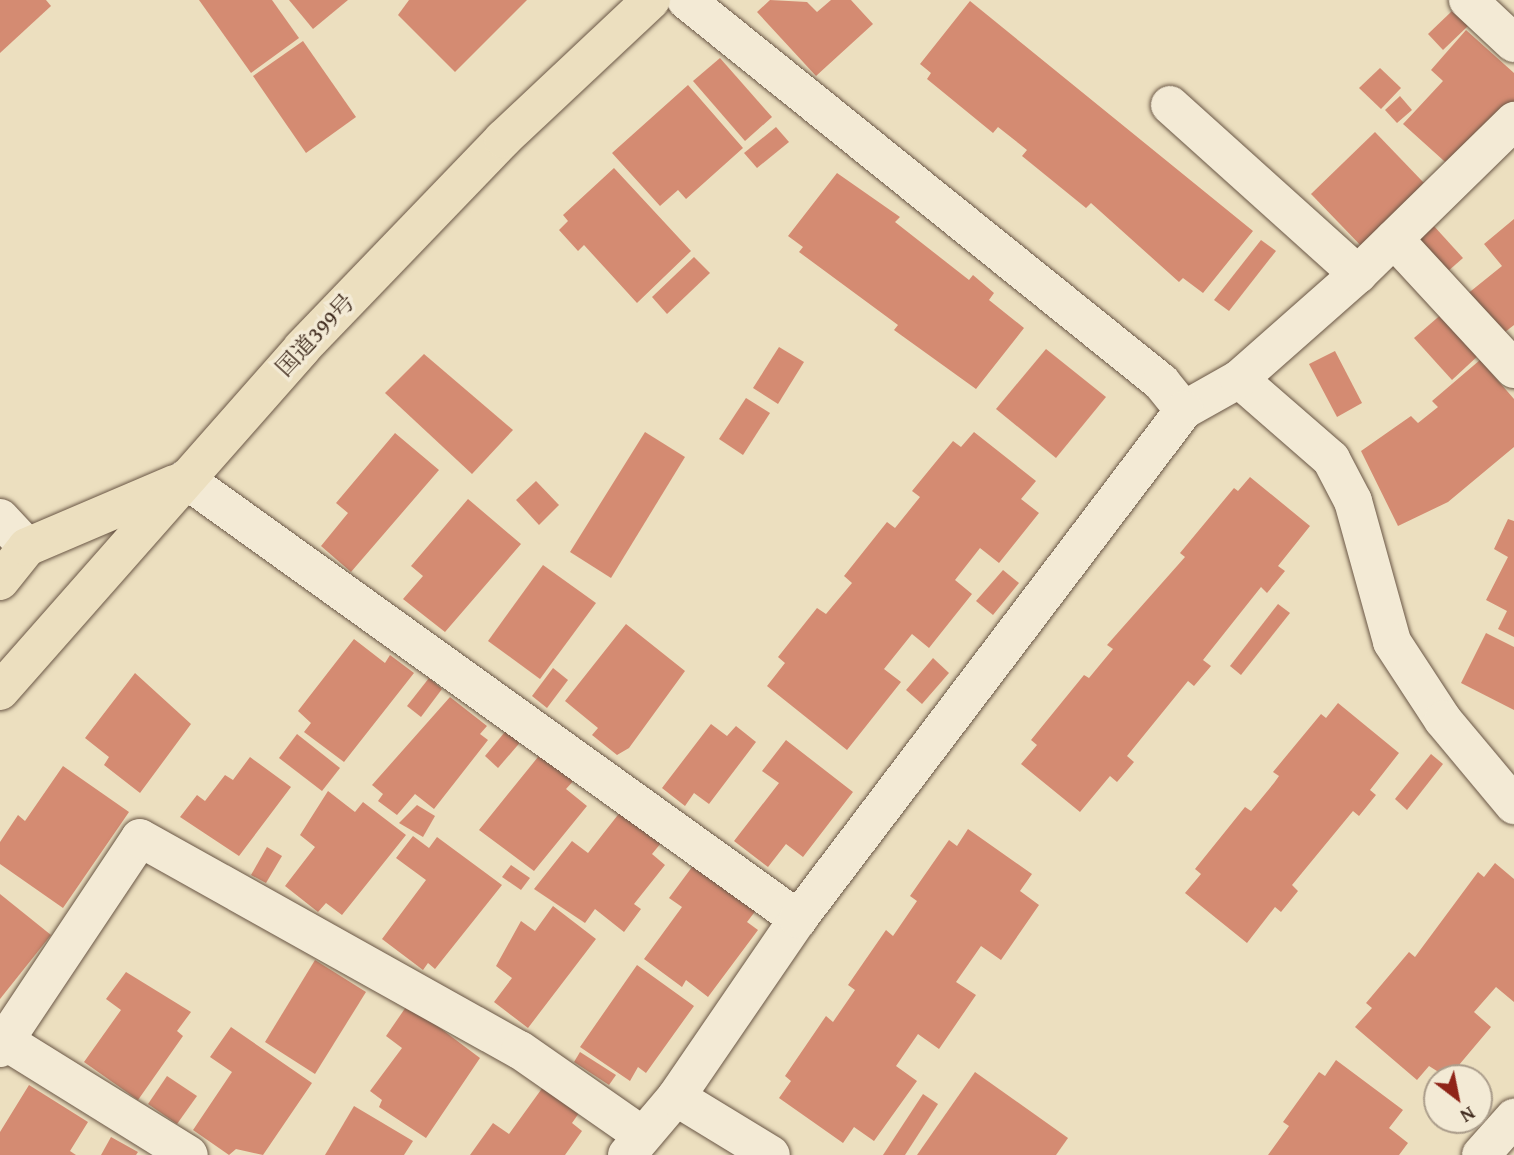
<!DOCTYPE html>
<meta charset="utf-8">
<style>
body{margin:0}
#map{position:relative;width:1514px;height:1155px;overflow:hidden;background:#ecdfbf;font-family:"Gentium Book Plus","Noto Serif JP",serif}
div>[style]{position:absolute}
.building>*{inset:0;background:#d48b72}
.roads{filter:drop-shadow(0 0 2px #6a5746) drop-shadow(0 0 2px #6a5746)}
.minor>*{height:38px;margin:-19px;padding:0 19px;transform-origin:19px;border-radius:19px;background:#f3ead5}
.highway>*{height:38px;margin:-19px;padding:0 19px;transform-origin:19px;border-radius:19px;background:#ecdfbf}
span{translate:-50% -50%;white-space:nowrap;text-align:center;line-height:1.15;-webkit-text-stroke:7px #f3ead5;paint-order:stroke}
.street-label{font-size:23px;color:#3f2a1d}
.north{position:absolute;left:1423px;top:1064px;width:70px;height:70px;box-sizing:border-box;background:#f3ead5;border:2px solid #ab9d8b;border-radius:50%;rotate:148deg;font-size:19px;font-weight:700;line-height:28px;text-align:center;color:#3f2a1d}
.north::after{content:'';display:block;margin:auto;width:24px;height:32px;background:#8f2418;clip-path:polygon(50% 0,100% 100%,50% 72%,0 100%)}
</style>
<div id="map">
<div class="building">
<i style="clip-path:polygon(0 0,46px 0,51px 6px,0 53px)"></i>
<i style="clip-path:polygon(199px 0,272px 0,299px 38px,251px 73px)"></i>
<i style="clip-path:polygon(289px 0,348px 0,313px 29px)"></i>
<i style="clip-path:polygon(409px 0,527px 0,455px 72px,398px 15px)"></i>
<i style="clip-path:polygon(770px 0,807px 2px,817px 12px,831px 0,851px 0,873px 24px,816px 76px,757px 12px)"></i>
<i style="clip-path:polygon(970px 1px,1253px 231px,1203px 293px,1183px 278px,1179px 282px,1091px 203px,1086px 208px,1022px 156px,1027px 150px,998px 127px,993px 133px,927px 79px,931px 73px,920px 64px)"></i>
<i style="clip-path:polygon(1452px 11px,1468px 26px,1443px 50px,1428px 34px)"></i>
<i style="clip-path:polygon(1466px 30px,1514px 73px,1514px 102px,1453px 169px,1403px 124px,1443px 81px,1431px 70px)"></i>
<i style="clip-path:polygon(303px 41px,356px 117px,306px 153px,253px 76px)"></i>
<i style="clip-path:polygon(720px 58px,772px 117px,745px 141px,693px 81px)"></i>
<i style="clip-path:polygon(1380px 68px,1401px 88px,1381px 109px,1359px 88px)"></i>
<i style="clip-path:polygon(688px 85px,743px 148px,686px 199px,678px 190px,660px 206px,612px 153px)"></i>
<i style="clip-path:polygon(1400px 96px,1412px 110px,1397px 123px,1385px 110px)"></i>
<i style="clip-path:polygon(776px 127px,789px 142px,757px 168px,744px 153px)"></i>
<i style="clip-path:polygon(1375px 132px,1424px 183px,1366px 251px,1311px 194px)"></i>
<i style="clip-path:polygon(614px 168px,691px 251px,637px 303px,584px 245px,578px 251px,559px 230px,568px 221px,563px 215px)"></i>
<i style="clip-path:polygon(837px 173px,900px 217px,895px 222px,969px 280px,973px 275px,994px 293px,989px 300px,1024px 328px,976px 389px,894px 330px,898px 325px,799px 252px,803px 247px,788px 236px)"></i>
<i style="clip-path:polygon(1514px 219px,1514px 325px,1500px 336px,1466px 295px,1502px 266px,1484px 244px)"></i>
<i style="clip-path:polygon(1433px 225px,1463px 258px,1447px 272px,1417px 240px)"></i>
<i style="clip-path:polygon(1261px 240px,1276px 251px,1229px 311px,1214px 300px)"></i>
<i style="clip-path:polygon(694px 257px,710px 273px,667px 314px,652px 297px)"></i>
<i style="clip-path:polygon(1444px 312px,1481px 353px,1452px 380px,1414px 338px)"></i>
<i style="clip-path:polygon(779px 347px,804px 362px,778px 404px,753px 388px)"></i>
<i style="clip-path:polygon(1046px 349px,1106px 397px,1056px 458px,996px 409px)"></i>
<i style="clip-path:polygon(1335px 351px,1362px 403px,1337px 417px,1309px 364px)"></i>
<i style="clip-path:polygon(424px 354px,513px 430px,472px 474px,385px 393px)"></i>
<i style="clip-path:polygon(1480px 360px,1514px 399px,1514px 447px,1448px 502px,1398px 526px,1361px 451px,1411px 416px,1418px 423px,1438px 407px,1432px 401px)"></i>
<i style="clip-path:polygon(746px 398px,770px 413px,743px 455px,719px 439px)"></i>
<i style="clip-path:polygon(645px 432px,685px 457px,611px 578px,570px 552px)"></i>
<i style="clip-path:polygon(974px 432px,1036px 481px,1021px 499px,1039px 513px,999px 563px,980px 548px,955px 580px,972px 594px,929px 648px,912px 634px,884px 669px,901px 682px,847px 750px,767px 686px,785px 663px,778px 657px,817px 608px,826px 614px,852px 583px,844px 576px,887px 522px,895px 528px,920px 497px,912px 491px,953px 441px,961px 447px)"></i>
<i style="clip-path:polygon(395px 433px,439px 470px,351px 572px,321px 546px,348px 513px,336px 503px)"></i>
<i style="clip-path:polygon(1250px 477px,1310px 526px,1278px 566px,1285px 571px,1267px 593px,1261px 587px,1203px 660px,1211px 666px,1194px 686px,1188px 681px,1127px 756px,1134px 762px,1117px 782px,1110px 776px,1080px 812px,1021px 764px,1037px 745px,1031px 740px,1084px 675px,1089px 678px,1113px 649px,1107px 645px,1185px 557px,1180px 553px,1234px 488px,1238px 491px)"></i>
<i style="clip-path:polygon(536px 481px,559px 505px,539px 525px,516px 500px)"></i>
<i style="clip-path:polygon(468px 499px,521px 544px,445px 632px,403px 599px,423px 576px,411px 566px)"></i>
<i style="clip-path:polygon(1508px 519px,1514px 521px,1514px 637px,1498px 629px,1507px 611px,1486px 600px,1508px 557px,1494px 549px)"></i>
<i style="clip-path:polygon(543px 565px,596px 603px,540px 679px,488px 641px)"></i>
<i style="clip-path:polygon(1003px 570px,1019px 583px,993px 615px,976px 601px)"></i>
<i style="clip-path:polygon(1278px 604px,1290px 613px,1241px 675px,1230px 666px)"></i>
<i style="clip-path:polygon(626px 624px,685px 671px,629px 748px,617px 755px,592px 735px,598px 728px,565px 701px)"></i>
<i style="clip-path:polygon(1486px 633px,1514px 647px,1514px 710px,1461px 683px)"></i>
<i style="clip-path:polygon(354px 639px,385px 663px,390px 655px,414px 673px,344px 762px,304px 732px,311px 723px,298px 711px)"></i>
<i style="clip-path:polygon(933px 658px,949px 673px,922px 704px,906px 690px)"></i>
<i style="clip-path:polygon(553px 668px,568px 680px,547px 708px,532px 696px)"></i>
<i style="clip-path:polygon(135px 673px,191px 724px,140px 793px,104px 765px,109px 757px,85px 738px)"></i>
<i style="clip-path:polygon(429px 678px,442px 689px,421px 717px,407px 706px)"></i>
<i style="clip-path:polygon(450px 697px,487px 726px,480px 734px,488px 740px,434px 809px,415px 794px,397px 815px,378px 801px,383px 794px,372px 785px)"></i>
<i style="clip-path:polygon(1338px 703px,1399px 753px,1370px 790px,1376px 795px,1359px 816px,1353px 811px,1292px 885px,1298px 891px,1281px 912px,1275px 907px,1247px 943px,1185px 893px,1201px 874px,1195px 869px,1245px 807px,1251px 811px,1274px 783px,1279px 776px,1273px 772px,1321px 714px,1326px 718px)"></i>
<i style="clip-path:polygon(711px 724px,727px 736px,736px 726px,756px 742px,709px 804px,694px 793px,685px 806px,662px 788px)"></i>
<i style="clip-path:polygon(509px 727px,523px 739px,498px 768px,485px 756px)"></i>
<i style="clip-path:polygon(297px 734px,340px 768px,322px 791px,279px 758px)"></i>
<i style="clip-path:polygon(786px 740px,853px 792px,803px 857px,786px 844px,768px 867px,734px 841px,779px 783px,762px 771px)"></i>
<i style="clip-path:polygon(542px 752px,575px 779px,566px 789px,587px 806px,534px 871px,479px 830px)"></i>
<i style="clip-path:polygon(1431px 754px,1443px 764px,1407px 810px,1395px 799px)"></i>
<i style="clip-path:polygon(250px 757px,291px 787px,239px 856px,180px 817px,197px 795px,205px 801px,225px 775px,233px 780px)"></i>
<i style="clip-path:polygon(63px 766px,129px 812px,63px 908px,0 864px,0 842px,18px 815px,25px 821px)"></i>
<i style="clip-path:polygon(328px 791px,355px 812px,363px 802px,406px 835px,342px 915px,326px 903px,318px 912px,285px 886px,315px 847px,300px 835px)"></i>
<i style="clip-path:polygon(417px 805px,435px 816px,423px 837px,399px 823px)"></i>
<i style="clip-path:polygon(621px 811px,661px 843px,652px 854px,665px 865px,634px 904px,641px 909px,624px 932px,595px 909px,585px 923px,534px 889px,572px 841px,588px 853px)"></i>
<i style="clip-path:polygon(968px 829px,1032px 874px,1020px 891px,1039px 905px,1001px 960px,981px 946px,956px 982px,976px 995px,939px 1049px,918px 1034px,896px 1066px,917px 1081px,874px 1141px,854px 1127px,843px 1143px,779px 1098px,791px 1081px,785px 1076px,826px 1016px,833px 1022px,855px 990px,848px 985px,886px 930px,893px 936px,917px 901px,910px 896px,949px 840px,957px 846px)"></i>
<i style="clip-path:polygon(413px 836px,429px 848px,437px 837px,502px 885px,435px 969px,428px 963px,423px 970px,382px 939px,426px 880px,396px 858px)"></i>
<i style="clip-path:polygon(267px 847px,282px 856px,266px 883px,251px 875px)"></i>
<i style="clip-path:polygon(695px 863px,757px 909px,747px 922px,758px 930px,708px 997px,686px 980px,682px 987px,644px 959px,682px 907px,669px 898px)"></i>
<i style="clip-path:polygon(1495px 863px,1514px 879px,1514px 1002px,1496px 987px,1474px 1012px,1491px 1027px,1448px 1078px,1429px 1066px,1417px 1080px,1355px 1027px,1372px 1008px,1366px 1003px,1409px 952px,1415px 957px,1478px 872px,1484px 877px)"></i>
<i style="clip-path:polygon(511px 865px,530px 878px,521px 890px,502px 877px)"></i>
<i style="clip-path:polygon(0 894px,51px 935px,0 999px)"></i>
<i style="clip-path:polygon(553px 906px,596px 939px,528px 1028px,494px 1002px,512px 978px,496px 966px,521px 921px,535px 931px)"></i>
<i style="clip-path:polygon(315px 960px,366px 992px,315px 1074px,265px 1042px)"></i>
<i style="clip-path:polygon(637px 965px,694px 1006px,646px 1073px,638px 1067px,630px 1081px,580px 1047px)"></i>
<i style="clip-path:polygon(126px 972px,191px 1012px,177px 1031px,183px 1036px,138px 1100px,84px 1062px,121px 1010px,106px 999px)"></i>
<i style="clip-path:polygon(408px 1004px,480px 1058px,426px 1138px,379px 1107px,382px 1100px,370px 1091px,402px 1048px,386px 1036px)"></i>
<i style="clip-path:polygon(231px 1027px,312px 1083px,263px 1155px,236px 1149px,229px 1155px,193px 1130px,232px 1072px,210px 1057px)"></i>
<i style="clip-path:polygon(580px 1052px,616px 1075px,609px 1085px,574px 1062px)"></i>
<i style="clip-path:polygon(1336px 1060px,1403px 1110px,1389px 1128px,1408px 1143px,1399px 1155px,1268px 1155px,1289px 1126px,1283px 1122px,1319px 1072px,1325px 1076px)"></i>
<i style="clip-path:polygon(975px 1072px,1068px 1138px,1056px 1155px,917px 1155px)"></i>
<i style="clip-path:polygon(167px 1076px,197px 1096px,177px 1124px,148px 1104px)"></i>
<i style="clip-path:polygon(29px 1085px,88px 1122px,70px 1151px,76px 1155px,0 1155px,0 1132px)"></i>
<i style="clip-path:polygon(543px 1087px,579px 1113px,572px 1123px,582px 1131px,565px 1155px,470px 1155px,493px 1123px,509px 1134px)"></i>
<i style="clip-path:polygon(923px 1094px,938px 1104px,905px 1155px,883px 1155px)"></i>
<i style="clip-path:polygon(354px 1106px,413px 1141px,404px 1155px,325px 1155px)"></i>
<i style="clip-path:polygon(111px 1137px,138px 1152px,136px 1155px,101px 1155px)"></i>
</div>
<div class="roads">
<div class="minor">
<i style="left:686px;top:0;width:610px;rotate:38.81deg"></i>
<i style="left:1161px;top:382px;width:36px;rotate:51deg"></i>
<i style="left:1184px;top:410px;width:63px;rotate:-29.4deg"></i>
<i style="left:1239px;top:379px;width:122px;rotate:41deg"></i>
<i style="left:1331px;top:459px;width:47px;rotate:62.4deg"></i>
<i style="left:1353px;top:501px;width:146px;rotate:74.5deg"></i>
<i style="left:1392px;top:642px;width:93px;rotate:56.8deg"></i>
<i style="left:1443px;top:720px;width:111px;rotate:50.1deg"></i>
<i style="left:1468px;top:0;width:63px;rotate:43.1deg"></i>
<i style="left:1170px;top:105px;width:253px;rotate:42deg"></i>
<i style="left:1394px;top:239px;width:177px;rotate:47.3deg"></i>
<i style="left:1239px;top:379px;width:159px;rotate:-41.4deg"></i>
<i style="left:1358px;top:274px;width:219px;rotate:-44.4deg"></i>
<i style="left:185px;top:479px;width:755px;rotate:35.67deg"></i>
<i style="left:0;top:518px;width:40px;rotate:47deg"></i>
<i style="left:0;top:1038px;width:222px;rotate:31.8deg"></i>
<i style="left:0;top:1048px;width:252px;rotate:-56.3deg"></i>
<i style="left:140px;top:838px;width:435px;rotate:29.2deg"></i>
<i style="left:520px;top:1050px;width:149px;rotate:34.9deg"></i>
<i style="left:676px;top:1097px;width:111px;rotate:31.4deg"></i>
<i style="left:627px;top:1155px;width:76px;rotate:-49.8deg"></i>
<i style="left:676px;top:1097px;width:216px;rotate:-55.6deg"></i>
<i style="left:798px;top:919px;width:639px;rotate:-52.83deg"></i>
<i style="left:1481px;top:1155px;width:50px;rotate:-48.3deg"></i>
</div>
<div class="highway">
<i style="left:0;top:581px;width:43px;rotate:-51.5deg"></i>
<i style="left:27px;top:547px;width:161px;rotate:-23.1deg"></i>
<i style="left:0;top:691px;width:457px;rotate:-48.6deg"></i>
<i style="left:302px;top:348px;width:290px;rotate:-46.1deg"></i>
<i style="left:503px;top:139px;width:203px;rotate:-43.2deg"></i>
</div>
</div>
<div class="street-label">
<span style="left:315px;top:335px;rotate:-47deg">国道399号</span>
</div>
<div class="north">N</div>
</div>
